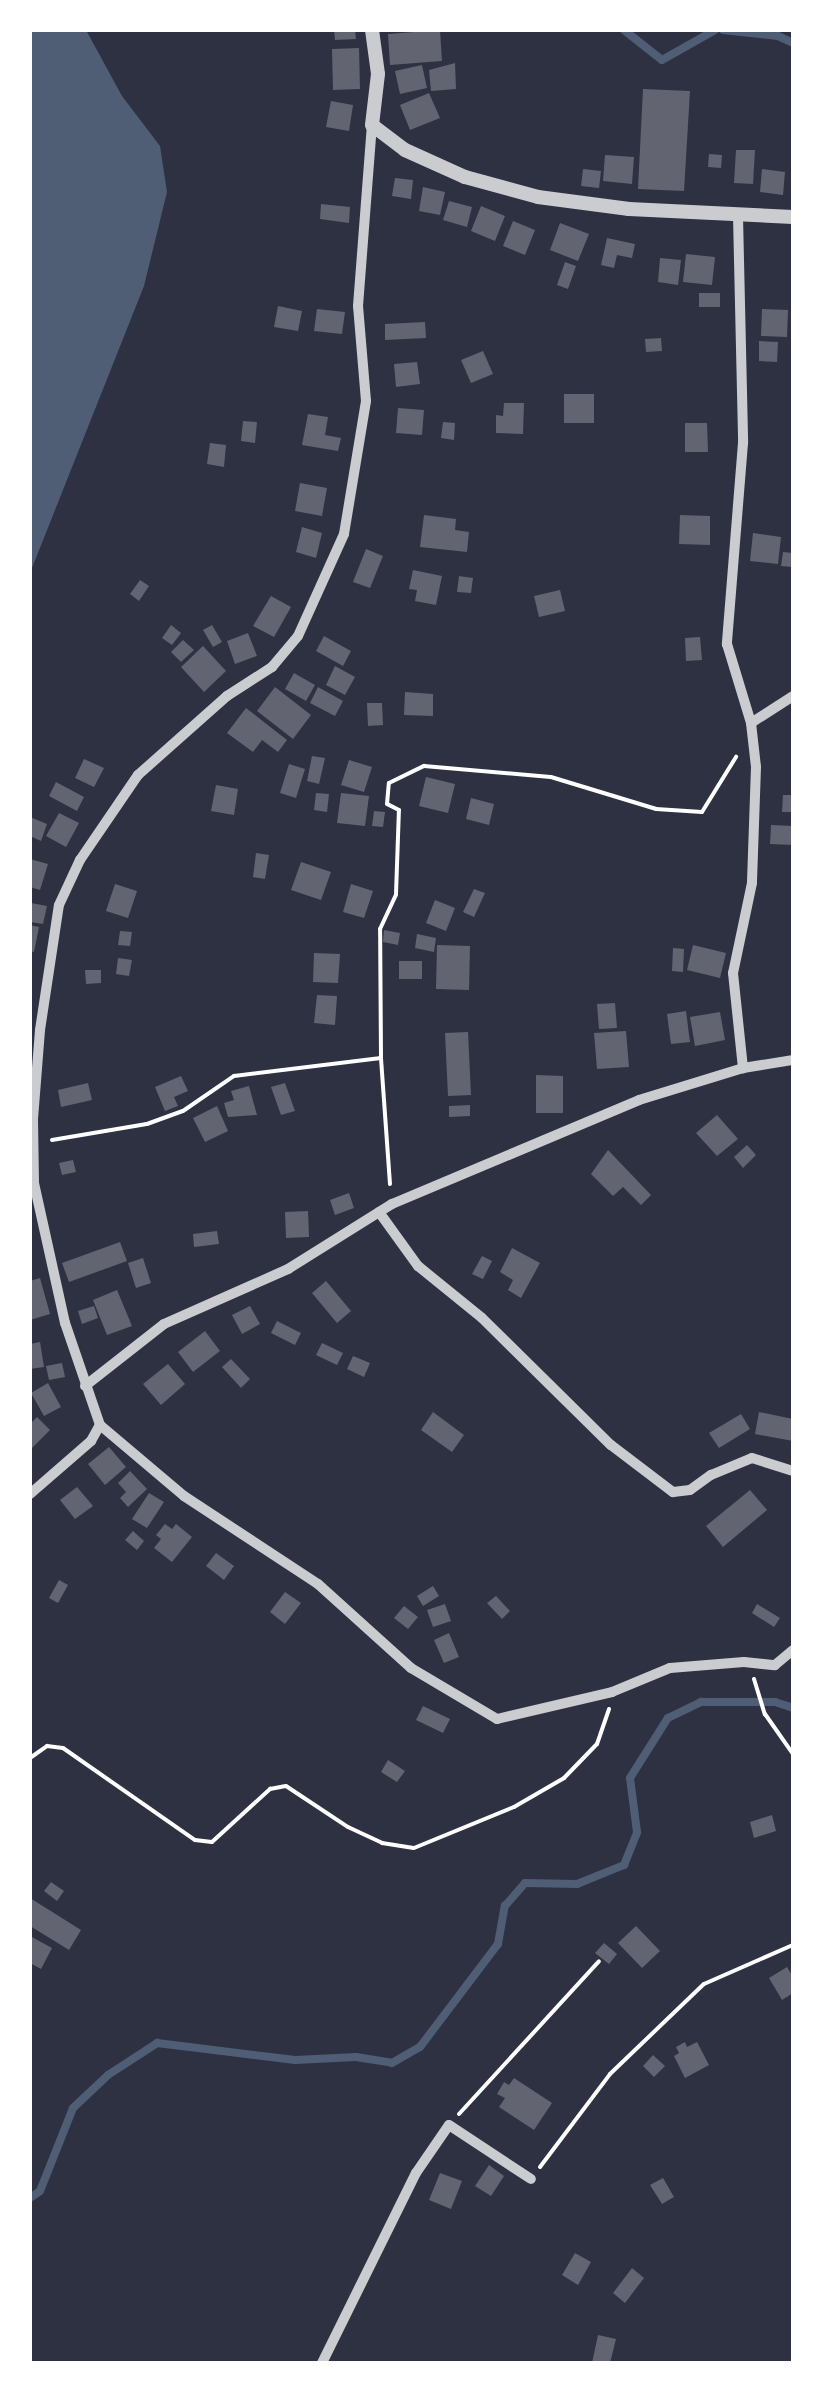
<!DOCTYPE html>
<style>
body{margin:0}
#map{position:relative;width:823px;height:2393px;overflow:hidden;background:#2d3142;font-family:Lato,sans-serif}
div>[style]{position:absolute}
.water>*{inset:0;background:#4f5d75}
.stream>*{height:8px;margin:-4px;padding:0 4px;transform-origin:4px;border-radius:4px;background:#4f5d75}
.building>*{inset:0;background:#626471}
.path>*{height:4px;margin:-2px;padding:0 2px;transform-origin:2px;border-radius:2px;background:#fff}
.minor>*{height:10px;margin:-5px;padding:0 5px;transform-origin:5px;border-radius:5px;background:#caccd0}
.tertiary>*{height:14px;margin:-7px;padding:0 7px;transform-origin:7px;border-radius:7px;background:#caccd0}
span{translate:-50% -50%;white-space:nowrap;text-align:center;line-height:1.15;-webkit-text-stroke:10px #fff;paint-order:stroke}
.frame{position:absolute;inset:0;border:32px solid #fff;pointer-events:none}
</style>
<div id="map">
<div class="water">
<i style="clip-path:polygon(30px 30px,86px 30px,122px 96px,160px 146px,167px 192px,144px 286px,30px 573px)"></i>
</div>
<div class="stream">
<i style="left:624px;top:30px;width:48px;rotate:38.3deg"></i>
<i style="left:662px;top:60px;width:61px;rotate:-29.5deg"></i>
<i style="left:723px;top:30px;width:55px;rotate:6.2deg"></i>
<i style="left:778px;top:36px;width:17px;rotate:25deg"></i>
<i style="left:30px;top:2198px;width:12px;rotate:-35deg"></i>
<i style="left:40px;top:2191px;width:89px;rotate:-68.3deg"></i>
<i style="left:73px;top:2108px;width:48px;rotate:-43.3deg"></i>
<i style="left:108px;top:2075px;width:59px;rotate:-33.1deg"></i>
<i style="left:157px;top:2043px;width:139px;rotate:7deg"></i>
<i style="left:295px;top:2060px;width:61px;rotate:-2.8deg"></i>
<i style="left:356px;top:2057px;width:36px;rotate:9deg"></i>
<i style="left:392px;top:2063px;width:32px;rotate:-30deg"></i>
<i style="left:420px;top:2047px;width:129px;rotate:-52.9deg"></i>
<i style="left:498px;top:1944px;width:39px;rotate:-80deg"></i>
<i style="left:505px;top:1906px;width:30px;rotate:-49deg"></i>
<i style="left:525px;top:1883px;width:52px;rotate:1.1deg"></i>
<i style="left:577px;top:1884px;width:51px;rotate:-22deg"></i>
<i style="left:624px;top:1865px;width:35px;rotate:-68deg"></i>
<i style="left:637px;top:1832px;width:54px;rotate:-97.4deg"></i>
<i style="left:630px;top:1778px;width:71px;rotate:-57.7deg"></i>
<i style="left:668px;top:1718px;width:37px;rotate:-26deg"></i>
<i style="left:701px;top:1702px;width:74px"></i>
<i style="left:775px;top:1702px;width:19px;rotate:18deg"></i>
</div>
<div class="building">
<i style="clip-path:polygon(334px 30px,355px 30px,356px 39px,335px 40px)"></i>
<i style="clip-path:polygon(440px 30px,442px 61px,390px 65px,388px 34px)"></i>
<i style="clip-path:polygon(359px 48px,360px 89px,333px 90px,332px 49px)"></i>
<i style="clip-path:polygon(455px 63px,456px 89px,431px 91px,429px 70px)"></i>
<i style="clip-path:polygon(422px 65px,427px 88px,400px 94px,395px 71px)"></i>
<i style="clip-path:polygon(643px 89px,690px 91px,684px 191px,638px 189px)"></i>
<i style="clip-path:polygon(429px 93px,440px 118px,410px 130px,400px 105px)"></i>
<i style="clip-path:polygon(331px 101px,353px 105px,349px 131px,326px 127px)"></i>
<i style="clip-path:polygon(736px 150px,755px 150px,753px 184px,734px 183px)"></i>
<i style="clip-path:polygon(709px 154px,722px 155px,721px 168px,708px 167px)"></i>
<i style="clip-path:polygon(605px 155px,634px 157px,632px 184px,603px 181px)"></i>
<i style="clip-path:polygon(583px 169px,601px 171px,599px 188px,581px 186px)"></i>
<i style="clip-path:polygon(762px 169px,785px 172px,783px 195px,760px 192px)"></i>
<i style="clip-path:polygon(395px 178px,413px 180px,411px 199px,392px 196px)"></i>
<i style="clip-path:polygon(423px 187px,445px 192px,440px 215px,419px 211px)"></i>
<i style="clip-path:polygon(449px 201px,472px 207px,467px 227px,443px 220px)"></i>
<i style="clip-path:polygon(321px 204px,350px 207px,349px 223px,320px 219px)"></i>
<i style="clip-path:polygon(481px 206px,505px 216px,495px 241px,471px 231px)"></i>
<i style="clip-path:polygon(513px 221px,535px 230px,525px 255px,503px 246px)"></i>
<i style="clip-path:polygon(560px 223px,589px 234px,578px 261px,550px 250px)"></i>
<i style="clip-path:polygon(607px 238px,635px 244px,632px 258px,617px 255px,614px 268px,601px 265px)"></i>
<i style="clip-path:polygon(686px 254px,715px 257px,712px 285px,683px 282px)"></i>
<i style="clip-path:polygon(660px 258px,681px 260px,678px 285px,658px 282px)"></i>
<i style="clip-path:polygon(565px 262px,576px 266px,568px 289px,557px 285px)"></i>
<i style="clip-path:polygon(699px 293px,720px 293px,720px 307px,699px 307px)"></i>
<i style="clip-path:polygon(278px 306px,302px 311px,298px 331px,274px 327px)"></i>
<i style="clip-path:polygon(317px 309px,345px 312px,342px 334px,314px 331px)"></i>
<i style="clip-path:polygon(762px 309px,788px 310px,787px 337px,761px 336px)"></i>
<i style="clip-path:polygon(425px 322px,426px 338px,385px 340px,385px 324px)"></i>
<i style="clip-path:polygon(661px 338px,662px 351px,646px 352px,645px 339px)"></i>
<i style="clip-path:polygon(759px 341px,778px 342px,777px 362px,759px 361px)"></i>
<i style="clip-path:polygon(483px 351px,493px 374px,471px 383px,461px 360px)"></i>
<i style="clip-path:polygon(417px 362px,420px 384px,396px 387px,394px 364px)"></i>
<i style="clip-path:polygon(564px 394px,594px 394px,594px 423px,564px 423px)"></i>
<i style="clip-path:polygon(504px 403px,524px 403px,523px 434px,496px 433px,496px 415px,503px 416px)"></i>
<i style="clip-path:polygon(398px 408px,424px 410px,422px 435px,396px 433px)"></i>
<i style="clip-path:polygon(308px 414px,328px 417px,325px 435px,341px 438px,338px 451px,302px 445px)"></i>
<i style="clip-path:polygon(243px 421px,257px 422px,255px 443px,241px 441px)"></i>
<i style="clip-path:polygon(443px 422px,455px 423px,454px 440px,441px 438px)"></i>
<i style="clip-path:polygon(685px 423px,707px 423px,708px 452px,685px 452px)"></i>
<i style="clip-path:polygon(210px 443px,226px 445px,224px 467px,207px 464px)"></i>
<i style="clip-path:polygon(300px 483px,327px 488px,322px 516px,295px 511px)"></i>
<i style="clip-path:polygon(424px 515px,456px 519px,455px 530px,469px 532px,467px 552px,420px 547px)"></i>
<i style="clip-path:polygon(680px 515px,710px 516px,710px 545px,679px 544px)"></i>
<i style="clip-path:polygon(302px 527px,322px 533px,316px 558px,296px 552px)"></i>
<i style="clip-path:polygon(753px 533px,781px 537px,778px 564px,750px 561px)"></i>
<i style="clip-path:polygon(366px 549px,383px 556px,370px 588px,353px 582px)"></i>
<i style="clip-path:polygon(783px 552px,793px 553px,793px 567px,781px 566px)"></i>
<i style="clip-path:polygon(413px 570px,442px 576px,436px 605px,415px 601px,417px 590px,409px 589px)"></i>
<i style="clip-path:polygon(459px 576px,473px 578px,471px 593px,457px 592px)"></i>
<i style="clip-path:polygon(140px 580px,149px 586px,139px 601px,130px 594px)"></i>
<i style="clip-path:polygon(560px 590px,565px 611px,539px 617px,534px 596px)"></i>
<i style="clip-path:polygon(271px 596px,291px 607px,274px 637px,253px 626px)"></i>
<i style="clip-path:polygon(171px 625px,181px 633px,172px 645px,162px 638px)"></i>
<i style="clip-path:polygon(212px 625px,222px 642px,213px 647px,203px 630px)"></i>
<i style="clip-path:polygon(248px 633px,257px 656px,235px 664px,227px 641px)"></i>
<i style="clip-path:polygon(324px 636px,351px 651px,343px 666px,316px 651px)"></i>
<i style="clip-path:polygon(700px 637px,702px 660px,686px 661px,685px 638px)"></i>
<i style="clip-path:polygon(183px 640px,194px 650px,181px 662px,171px 652px)"></i>
<i style="clip-path:polygon(203px 646px,226px 671px,204px 692px,181px 667px)"></i>
<i style="clip-path:polygon(335px 666px,355px 677px,345px 695px,326px 685px)"></i>
<i style="clip-path:polygon(294px 673px,315px 685px,306px 701px,285px 689px)"></i>
<i style="clip-path:polygon(275px 687px,311px 715px,293px 739px,257px 711px)"></i>
<i style="clip-path:polygon(318px 687px,343px 701px,335px 716px,310px 703px)"></i>
<i style="clip-path:polygon(405px 692px,433px 694px,433px 716px,404px 715px)"></i>
<i style="clip-path:polygon(367px 703px,382px 703px,383px 725px,368px 726px)"></i>
<i style="clip-path:polygon(246px 708px,287px 740px,278px 752px,262px 740px,253px 752px,227px 733px)"></i>
<i style="clip-path:polygon(312px 756px,325px 758px,319px 784px,307px 781px)"></i>
<i style="clip-path:polygon(84px 759px,104px 768px,94px 787px,75px 778px)"></i>
<i style="clip-path:polygon(349px 760px,372px 767px,364px 792px,341px 785px)"></i>
<i style="clip-path:polygon(289px 764px,305px 769px,296px 798px,280px 793px)"></i>
<i style="clip-path:polygon(426px 777px,455px 784px,448px 813px,419px 806px)"></i>
<i style="clip-path:polygon(56px 782px,84px 797px,77px 811px,49px 796px)"></i>
<i style="clip-path:polygon(216px 785px,238px 789px,234px 815px,211px 811px)"></i>
<i style="clip-path:polygon(316px 793px,329px 794px,327px 812px,314px 810px)"></i>
<i style="clip-path:polygon(341px 793px,369px 796px,365px 826px,337px 823px)"></i>
<i style="clip-path:polygon(783px 795px,793px 795px,793px 812px,782px 812px)"></i>
<i style="clip-path:polygon(471px 798px,494px 804px,489px 825px,466px 819px)"></i>
<i style="clip-path:polygon(374px 811px,385px 812px,383px 827px,372px 826px)"></i>
<i style="clip-path:polygon(59px 813px,79px 823px,66px 847px,46px 836px)"></i>
<i style="clip-path:polygon(30px 817px,47px 824px,41px 841px,30px 836px)"></i>
<i style="clip-path:polygon(771px 825px,793px 826px,793px 845px,770px 844px)"></i>
<i style="clip-path:polygon(256px 853px,269px 855px,265px 879px,253px 877px)"></i>
<i style="clip-path:polygon(30px 859px,48px 864px,40px 890px,30px 887px)"></i>
<i style="clip-path:polygon(301px 862px,331px 872px,321px 900px,291px 890px)"></i>
<i style="clip-path:polygon(115px 884px,137px 891px,128px 918px,106px 911px)"></i>
<i style="clip-path:polygon(351px 884px,373px 891px,364px 918px,343px 912px)"></i>
<i style="clip-path:polygon(474px 889px,485px 893px,474px 917px,463px 912px)"></i>
<i style="clip-path:polygon(435px 900px,455px 908px,446px 931px,426px 923px)"></i>
<i style="clip-path:polygon(31px 903px,47px 906px,43px 924px,30px 922px)"></i>
<i style="clip-path:polygon(30px 925px,39px 927px,34px 952px,30px 951px)"></i>
<i style="clip-path:polygon(384px 930px,400px 933px,398px 945px,383px 942px)"></i>
<i style="clip-path:polygon(120px 931px,132px 932px,130px 946px,118px 945px)"></i>
<i style="clip-path:polygon(417px 934px,436px 938px,434px 952px,415px 948px)"></i>
<i style="clip-path:polygon(437px 945px,470px 946px,469px 990px,436px 989px)"></i>
<i style="clip-path:polygon(693px 945px,726px 953px,720px 978px,687px 970px)"></i>
<i style="clip-path:polygon(673px 948px,684px 949px,683px 972px,672px 971px)"></i>
<i style="clip-path:polygon(314px 953px,340px 954px,338px 983px,313px 982px)"></i>
<i style="clip-path:polygon(118px 958px,132px 960px,129px 976px,116px 974px)"></i>
<i style="clip-path:polygon(399px 961px,422px 961px,422px 979px,399px 979px)"></i>
<i style="clip-path:polygon(85px 970px,101px 970px,101px 983px,86px 984px)"></i>
<i style="clip-path:polygon(317px 995px,337px 996px,335px 1025px,314px 1023px)"></i>
<i style="clip-path:polygon(615px 1003px,617px 1028px,599px 1029px,597px 1004px)"></i>
<i style="clip-path:polygon(686px 1011px,690px 1042px,671px 1044px,667px 1014px)"></i>
<i style="clip-path:polygon(720px 1012px,725px 1040px,695px 1046px,690px 1017px)"></i>
<i style="clip-path:polygon(626px 1031px,629px 1067px,597px 1069px,594px 1033px)"></i>
<i style="clip-path:polygon(468px 1032px,471px 1095px,448px 1096px,445px 1033px)"></i>
<i style="clip-path:polygon(536px 1075px,563px 1076px,563px 1113px,536px 1113px)"></i>
<i style="clip-path:polygon(181px 1076px,188px 1091px,174px 1097px,178px 1106px,165px 1111px,155px 1087px)"></i>
<i style="clip-path:polygon(88px 1083px,92px 1100px,61px 1107px,58px 1090px)"></i>
<i style="clip-path:polygon(285px 1083px,295px 1111px,281px 1115px,271px 1087px)"></i>
<i style="clip-path:polygon(249px 1086px,257px 1115px,228px 1117px,224px 1103px,234px 1100px,231px 1091px)"></i>
<i style="clip-path:polygon(470px 1105px,470px 1116px,449px 1117px,449px 1106px)"></i>
<i style="clip-path:polygon(217px 1106px,228px 1131px,205px 1142px,193px 1118px)"></i>
<i style="clip-path:polygon(717px 1115px,738px 1139px,717px 1156px,696px 1133px)"></i>
<i style="clip-path:polygon(747px 1145px,756px 1155px,743px 1168px,734px 1157px)"></i>
<i style="clip-path:polygon(608px 1150px,651px 1195px,641px 1205px,623px 1187px,613px 1196px,591px 1174px)"></i>
<i style="clip-path:polygon(73px 1160px,76px 1172px,62px 1175px,59px 1163px)"></i>
<i style="clip-path:polygon(349px 1193px,354px 1208px,335px 1215px,330px 1200px)"></i>
<i style="clip-path:polygon(308px 1211px,309px 1237px,286px 1238px,285px 1212px)"></i>
<i style="clip-path:polygon(217px 1231px,219px 1244px,194px 1247px,193px 1234px)"></i>
<i style="clip-path:polygon(120px 1242px,127px 1261px,69px 1282px,62px 1263px)"></i>
<i style="clip-path:polygon(512px 1248px,540px 1263px,521px 1298px,508px 1290px,513px 1280px,500px 1272px)"></i>
<i style="clip-path:polygon(482px 1256px,492px 1261px,483px 1279px,472px 1274px)"></i>
<i style="clip-path:polygon(143px 1258px,151px 1283px,136px 1288px,128px 1263px)"></i>
<i style="clip-path:polygon(40px 1278px,50px 1314px,30px 1320px,30px 1281px)"></i>
<i style="clip-path:polygon(326px 1281px,351px 1311px,337px 1323px,312px 1293px)"></i>
<i style="clip-path:polygon(117px 1290px,132px 1326px,107px 1335px,93px 1300px)"></i>
<i style="clip-path:polygon(94px 1306px,98px 1318px,82px 1324px,78px 1311px)"></i>
<i style="clip-path:polygon(250px 1306px,260px 1324px,242px 1334px,232px 1315px)"></i>
<i style="clip-path:polygon(277px 1321px,301px 1333px,295px 1345px,271px 1333px)"></i>
<i style="clip-path:polygon(205px 1331px,220px 1351px,193px 1372px,178px 1352px)"></i>
<i style="clip-path:polygon(40px 1342px,44px 1367px,30px 1369px,30px 1344px)"></i>
<i style="clip-path:polygon(322px 1343px,343px 1353px,337px 1365px,316px 1355px)"></i>
<i style="clip-path:polygon(353px 1356px,370px 1363px,364px 1377px,347px 1369px)"></i>
<i style="clip-path:polygon(231px 1359px,250px 1379px,241px 1388px,222px 1367px)"></i>
<i style="clip-path:polygon(62px 1363px,65px 1377px,49px 1380px,46px 1366px)"></i>
<i style="clip-path:polygon(168px 1364px,185px 1384px,161px 1405px,143px 1384px)"></i>
<i style="clip-path:polygon(48px 1383px,61px 1407px,44px 1416px,31px 1393px)"></i>
<i style="clip-path:polygon(433px 1412px,464px 1435px,452px 1452px,421px 1430px)"></i>
<i style="clip-path:polygon(759px 1412px,793px 1419px,793px 1441px,755px 1434px)"></i>
<i style="clip-path:polygon(741px 1414px,750px 1429px,719px 1448px,709px 1433px)"></i>
<i style="clip-path:polygon(37px 1417px,50px 1430px,30px 1450px,30px 1424px)"></i>
<i style="clip-path:polygon(109px 1447px,126px 1467px,105px 1485px,88px 1464px)"></i>
<i style="clip-path:polygon(130px 1471px,147px 1489px,128px 1507px,120px 1498px,126px 1492px,118px 1483px)"></i>
<i style="clip-path:polygon(77px 1487px,93px 1506px,75px 1519px,60px 1500px)"></i>
<i style="clip-path:polygon(750px 1490px,767px 1510px,723px 1547px,706px 1526px)"></i>
<i style="clip-path:polygon(149px 1493px,164px 1502px,147px 1528px,132px 1519px)"></i>
<i style="clip-path:polygon(165px 1524px,172px 1529px,176px 1524px,192px 1537px,172px 1562px,154px 1548px,161px 1539px,156px 1535px)"></i>
<i style="clip-path:polygon(133px 1531px,144px 1541px,137px 1550px,125px 1540px)"></i>
<i style="clip-path:polygon(216px 1553px,234px 1566px,224px 1580px,206px 1566px)"></i>
<i style="clip-path:polygon(59px 1580px,68px 1585px,58px 1603px,49px 1598px)"></i>
<i style="clip-path:polygon(433px 1586px,439px 1596px,423px 1606px,417px 1596px)"></i>
<i style="clip-path:polygon(285px 1592px,301px 1603px,285px 1624px,270px 1612px)"></i>
<i style="clip-path:polygon(496px 1596px,510px 1611px,502px 1619px,487px 1603px)"></i>
<i style="clip-path:polygon(445px 1604px,451px 1621px,433px 1627px,427px 1610px)"></i>
<i style="clip-path:polygon(757px 1604px,780px 1618px,774px 1627px,752px 1613px)"></i>
<i style="clip-path:polygon(404px 1606px,418px 1617px,408px 1629px,394px 1618px)"></i>
<i style="clip-path:polygon(449px 1633px,459px 1657px,444px 1663px,434px 1640px)"></i>
<i style="clip-path:polygon(423px 1706px,450px 1719px,443px 1733px,416px 1720px)"></i>
<i style="clip-path:polygon(388px 1760px,405px 1771px,397px 1782px,381px 1772px)"></i>
<i style="clip-path:polygon(772px 1815px,776px 1831px,754px 1838px,750px 1822px)"></i>
<i style="clip-path:polygon(51px 1882px,64px 1891px,57px 1901px,44px 1891px)"></i>
<i style="clip-path:polygon(30px 1898px,81px 1930px,69px 1950px,30px 1926px)"></i>
<i style="clip-path:polygon(636px 1926px,660px 1951px,642px 1968px,618px 1943px)"></i>
<i style="clip-path:polygon(30px 1936px,52px 1948px,41px 1969px,30px 1963px)"></i>
<i style="clip-path:polygon(604px 1943px,617px 1954px,609px 1964px,595px 1953px)"></i>
<i style="clip-path:polygon(787px 1967px,793px 1977px,793px 1993px,782px 2000px,769px 1978px)"></i>
<i style="clip-path:polygon(685px 2042px,687px 2047px,697px 2042px,709px 2065px,685px 2078px,674px 2056px,679px 2053px,676px 2047px)"></i>
<i style="clip-path:polygon(653px 2055px,665px 2066px,654px 2077px,643px 2066px)"></i>
<i style="clip-path:polygon(514px 2078px,552px 2103px,534px 2130px,499px 2107px,505px 2098px,497px 2094px,504px 2082px,509px 2085px)"></i>
<i style="clip-path:polygon(489px 2165px,504px 2176px,491px 2196px,475px 2186px)"></i>
<i style="clip-path:polygon(440px 2173px,462px 2181px,451px 2209px,429px 2200px)"></i>
<i style="clip-path:polygon(663px 2178px,674px 2197px,662px 2204px,650px 2185px)"></i>
<i style="clip-path:polygon(575px 2253px,591px 2262px,578px 2285px,562px 2275px)"></i>
<i style="clip-path:polygon(632px 2268px,644px 2278px,625px 2303px,613px 2293px)"></i>
<i style="clip-path:polygon(598px 2335px,616px 2339px,610px 2363px,592px 2363px)"></i>
</div>
<div class="path">
<i style="left:52px;top:1140px;width:96px;rotate:-9.6deg"></i>
<i style="left:147px;top:1124px;width:38px;rotate:-20deg"></i>
<i style="left:183px;top:1111px;width:62px;rotate:-34.5deg"></i>
<i style="left:234px;top:1076px;width:148px;rotate:-7deg"></i>
<i style="left:390px;top:1184px;width:126px;rotate:-94.1deg"></i>
<i style="left:381px;top:1058px;width:129px;rotate:-90.4deg"></i>
<i style="left:380px;top:929px;width:38px;rotate:-65deg"></i>
<i style="left:396px;top:894px;width:84px;rotate:-88deg"></i>
<i style="left:399px;top:810px;width:13px;rotate:-153deg"></i>
<i style="left:387px;top:804px;width:21px;rotate:-85deg"></i>
<i style="left:389px;top:783px;width:39px;rotate:-26deg"></i>
<i style="left:424px;top:766px;width:127px;rotate:5deg"></i>
<i style="left:551px;top:777px;width:110px;rotate:16.9deg"></i>
<i style="left:656px;top:809px;width:46px;rotate:3.7deg"></i>
<i style="left:702px;top:812px;width:65px;rotate:-58.3deg"></i>
<i style="left:754px;top:1679px;width:37px;rotate:73deg"></i>
<i style="left:765px;top:1714px;width:49px;rotate:55deg"></i>
<i style="left:30px;top:1758px;width:21px;rotate:-35deg"></i>
<i style="left:47px;top:1746px;width:16px;rotate:7deg"></i>
<i style="left:63px;top:1748px;width:161px;rotate:34.9deg"></i>
<i style="left:195px;top:1840px;width:17px;rotate:7deg"></i>
<i style="left:212px;top:1842px;width:79px;rotate:-42.4deg"></i>
<i style="left:270px;top:1789px;width:16px;rotate:-11deg"></i>
<i style="left:286px;top:1786px;width:74px;rotate:33.5deg"></i>
<i style="left:348px;top:1827px;width:38px;rotate:25deg"></i>
<i style="left:382px;top:1843px;width:32px;rotate:9deg"></i>
<i style="left:414px;top:1848px;width:108px;rotate:-22.3deg"></i>
<i style="left:514px;top:1807px;width:58px;rotate:-30.1deg"></i>
<i style="left:564px;top:1778px;width:47px;rotate:-45.9deg"></i>
<i style="left:597px;top:1744px;width:37px;rotate:-71deg"></i>
<i style="left:459px;top:2114px;width:207px;rotate:-47.5deg"></i>
<i style="left:540px;top:2167px;width:116px;rotate:-53deg"></i>
<i style="left:610px;top:2074px;width:130px;rotate:-43.8deg"></i>
<i style="left:704px;top:1984px;width:97px;rotate:-23.7deg"></i>
</div>
<div class="minor">
<i style="left:738px;top:216px;width:227px;rotate:88.7deg"></i>
<i style="left:743px;top:443px;width:202px;rotate:94.6deg"></i>
<i style="left:727px;top:644px;width:83px;rotate:73.1deg"></i>
<i style="left:751px;top:723px;width:44px;rotate:83.5deg"></i>
<i style="left:756px;top:767px;width:116px;rotate:92deg"></i>
<i style="left:752px;top:883px;width:92px;rotate:101.9deg"></i>
<i style="left:733px;top:973px;width:96px;rotate:84deg"></i>
<i style="left:751px;top:723px;width:50px;rotate:-32.7deg"></i>
<i style="left:379px;top:1212px;width:67px;rotate:54.2deg"></i>
<i style="left:418px;top:1266px;width:82px;rotate:39.1deg"></i>
<i style="left:482px;top:1318px;width:181px;rotate:44.6deg"></i>
<i style="left:611px;top:1445px;width:78px;rotate:37.2deg"></i>
<i style="left:673px;top:1492px;width:17px;rotate:-7deg"></i>
<i style="left:690px;top:1490px;width:26px;rotate:-36deg"></i>
<i style="left:711px;top:1475px;width:44px;rotate:-22.5deg"></i>
<i style="left:752px;top:1458px;width:43px;rotate:17.6deg"></i>
<i style="left:85px;top:1386px;width:100px;rotate:-38.1deg"></i>
<i style="left:164px;top:1324px;width:136px;rotate:-23.9deg"></i>
<i style="left:288px;top:1269px;width:123px;rotate:-32deg"></i>
<i style="left:392px;top:1204px;width:268px;rotate:-22.8deg"></i>
<i style="left:639px;top:1100px;width:109px;rotate:-17.1deg"></i>
<i style="left:743px;top:1068px;width:51px;rotate:-9.1deg"></i>
<i style="left:100px;top:1425px;width:110px;rotate:40.2deg"></i>
<i style="left:184px;top:1496px;width:160px;rotate:33.3deg"></i>
<i style="left:318px;top:1584px;width:125px;rotate:42.1deg"></i>
<i style="left:411px;top:1668px;width:100px;rotate:30.7deg"></i>
<i style="left:497px;top:1719px;width:118px;rotate:-13.2deg"></i>
<i style="left:612px;top:1692px;width:63px;rotate:-22.5deg"></i>
<i style="left:670px;top:1668px;width:74px;rotate:-4.6deg"></i>
<i style="left:744px;top:1662px;width:31px;rotate:6deg"></i>
<i style="left:775px;top:1665px;width:23px;rotate:-40deg"></i>
<i style="left:30px;top:1494px;width:81px;rotate:-41deg"></i>
<i style="left:91px;top:1441px;width:18px;rotate:-61deg"></i>
<i style="left:100px;top:1425px;width:108px;rotate:-108.9deg"></i>
<i style="left:65px;top:1323px;width:143px;rotate:-102.5deg"></i>
<i style="left:34px;top:1183px;width:64px;rotate:-90.9deg"></i>
<i style="left:33px;top:1119px;width:89px;rotate:-85.5deg"></i>
<i style="left:40px;top:1030px;width:126px;rotate:-81.4deg"></i>
<i style="left:59px;top:905px;width:50px;rotate:-65deg"></i>
<i style="left:80px;top:860px;width:103px;rotate:-55.7deg"></i>
<i style="left:138px;top:775px;width:119px;rotate:-41.6deg"></i>
<i style="left:227px;top:696px;width:54px;rotate:-32.8deg"></i>
<i style="left:272px;top:667px;width:40px;rotate:-50deg"></i>
<i style="left:298px;top:636px;width:112px;rotate:-65.7deg"></i>
<i style="left:344px;top:534px;width:135px;rotate:-80.6deg"></i>
<i style="left:366px;top:401px;width:95px;rotate:-94.8deg"></i>
<i style="left:358px;top:306px;width:182px;rotate:-85.6deg"></i>
<i style="left:322px;top:2363px;width:212px;rotate:-63.7deg"></i>
<i style="left:416px;top:2173px;width:58px;rotate:-55.5deg"></i>
<i style="left:449px;top:2125px;width:98px;rotate:33.4deg"></i>
</div>
<div class="tertiary">
<i style="left:372px;top:30px;width:44px;rotate:82.2deg"></i>
<i style="left:378px;top:74px;width:51px;rotate:96.7deg"></i>
<i style="left:372px;top:125px;width:41px;rotate:37.1deg"></i>
<i style="left:405px;top:150px;width:66px;rotate:24.2deg"></i>
<i style="left:465px;top:177px;width:76px;rotate:15.3deg"></i>
<i style="left:538px;top:197px;width:92px;rotate:7.5deg"></i>
<i style="left:629px;top:209px;width:164px;rotate:2.8deg"></i>
</div>
<div class="frame"></div>
</div>
